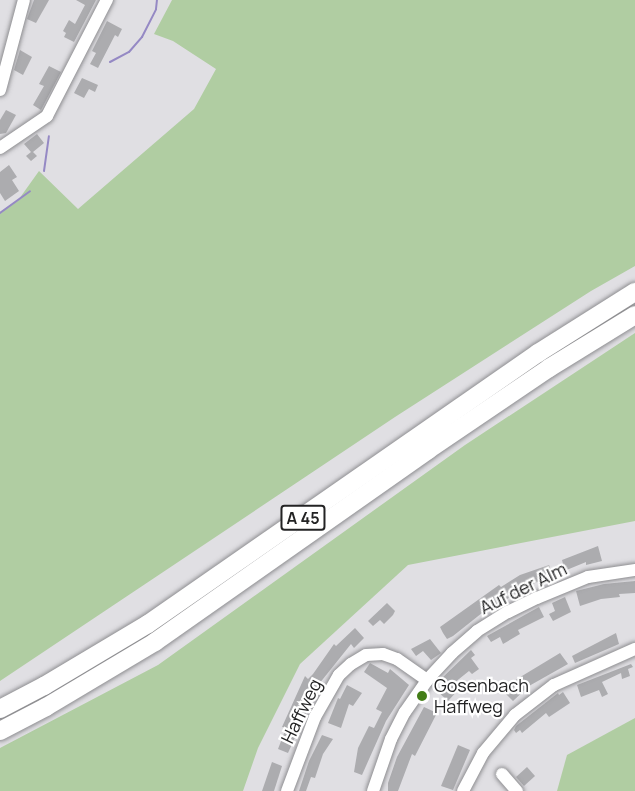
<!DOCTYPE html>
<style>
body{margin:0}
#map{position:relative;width:635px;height:791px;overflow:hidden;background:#e0dfe3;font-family:Manrope,sans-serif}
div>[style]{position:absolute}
.green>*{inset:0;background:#b0cda2}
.stream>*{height:2px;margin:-1px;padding:0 1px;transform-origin:1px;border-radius:1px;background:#9589c4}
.building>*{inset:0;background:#acacaf}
.roads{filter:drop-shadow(0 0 2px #8d8d90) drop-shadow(0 0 2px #8d8d90)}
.minor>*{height:12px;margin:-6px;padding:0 6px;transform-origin:6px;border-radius:6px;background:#fff}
.highway>*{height:18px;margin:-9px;padding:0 9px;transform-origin:9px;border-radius:9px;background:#fff}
.dots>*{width:16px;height:16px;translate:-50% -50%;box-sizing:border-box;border:3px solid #fff;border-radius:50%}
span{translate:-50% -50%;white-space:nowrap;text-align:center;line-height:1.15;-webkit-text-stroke:4.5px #fff;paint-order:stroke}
.shield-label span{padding:2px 4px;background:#fff;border:2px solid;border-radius:4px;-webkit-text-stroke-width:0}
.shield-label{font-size:16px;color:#232324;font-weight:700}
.street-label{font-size:18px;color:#232324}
.poi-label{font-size:18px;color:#232324}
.left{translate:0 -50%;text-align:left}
</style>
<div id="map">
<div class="green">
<i style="clip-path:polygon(172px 0,635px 0,635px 266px,591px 291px,395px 417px,0 681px,0 212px,19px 199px,39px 171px,78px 209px,194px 109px,216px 69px,173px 41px,154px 34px)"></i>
<i style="clip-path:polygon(635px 333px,635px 521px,408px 565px,300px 664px,258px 748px,243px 791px,0 791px,0 748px,158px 665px,465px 445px)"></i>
<i style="clip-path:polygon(635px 718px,635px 791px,557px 791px,567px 755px)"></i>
</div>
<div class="stream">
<i style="left:110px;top:62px;width:21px;rotate:-28deg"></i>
<i style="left:129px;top:52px;width:20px;rotate:-49deg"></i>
<i style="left:142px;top:37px;width:31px;rotate:-63deg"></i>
<i style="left:156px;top:9px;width:9px;rotate:-84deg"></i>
<i style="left:44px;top:171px;width:35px;rotate:-82deg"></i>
<i style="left:0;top:213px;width:37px;rotate:-36deg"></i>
</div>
<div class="building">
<i style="clip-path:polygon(34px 0,49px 0,36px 23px,27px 19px)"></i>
<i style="clip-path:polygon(76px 0,96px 0,74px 42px,64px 37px,66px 33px,63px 31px,69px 20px,75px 24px,85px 5px)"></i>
<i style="clip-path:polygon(107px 21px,122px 29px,118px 37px,115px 35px,98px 68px,90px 64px,96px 53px,92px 51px)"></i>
<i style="clip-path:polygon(20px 50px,32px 57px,23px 75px,14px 70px)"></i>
<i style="clip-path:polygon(49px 66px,61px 72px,41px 110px,33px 105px,44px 86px,39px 84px)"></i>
<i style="clip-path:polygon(82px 78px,98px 85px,95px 92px,89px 89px,84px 98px,74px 93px)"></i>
<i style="clip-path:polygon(6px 110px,16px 115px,6px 133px,0 134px,0 120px)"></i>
<i style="clip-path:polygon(37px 134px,44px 143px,33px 152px,37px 156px,31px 161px,26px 156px,31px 152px,24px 144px)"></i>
<i style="clip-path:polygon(9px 165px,17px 177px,12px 180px,19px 191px,5px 201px,0 193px,0 172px)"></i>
<i style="clip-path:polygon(598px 546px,602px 561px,586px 565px,586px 562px,535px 583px,482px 613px,453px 636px,447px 639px,443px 633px,440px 627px,499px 585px,501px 587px,520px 575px,549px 565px,551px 570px,563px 564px,562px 560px)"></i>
<i style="clip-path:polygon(635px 581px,635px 593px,619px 594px,620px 597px,601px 599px,580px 606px,576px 591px,604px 584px)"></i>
<i style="clip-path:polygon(565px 597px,571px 612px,553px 621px,549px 614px,555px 611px,552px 603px)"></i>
<i style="clip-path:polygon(387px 603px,395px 611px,393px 615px,384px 624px,380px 620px,373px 626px,368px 621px)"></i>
<i style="clip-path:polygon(539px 607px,544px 617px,518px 630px,520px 634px,503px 644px,500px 637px,491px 642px,487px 636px)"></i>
<i style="clip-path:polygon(355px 628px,364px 638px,354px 648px,351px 644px,319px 684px,288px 753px,278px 749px,286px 728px,282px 727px,305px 676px,308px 679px,313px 674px,334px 644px,336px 646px)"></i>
<i style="clip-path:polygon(616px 633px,619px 644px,575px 663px,572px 656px)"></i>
<i style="clip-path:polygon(430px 639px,441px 653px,431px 660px,423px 651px,416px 656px,411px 649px)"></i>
<i style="clip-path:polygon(471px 650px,475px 655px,471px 658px,479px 669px,472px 674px,469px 671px,454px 683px,460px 688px,448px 701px,436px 690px,444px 682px,441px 679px)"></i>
<i style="clip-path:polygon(560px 653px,568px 664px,529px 686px,513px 701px,503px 691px,517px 679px)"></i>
<i style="clip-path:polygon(370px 663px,388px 673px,390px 669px,409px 685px,386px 721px,362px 775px,354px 772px,358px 748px,369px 726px,374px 728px,382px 712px,376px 709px,387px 688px,364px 672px)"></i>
<i style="clip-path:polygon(631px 664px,633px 667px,628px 669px,630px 676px,622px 679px,621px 673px,602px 682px,608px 694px,602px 697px,599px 690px,581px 697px,577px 685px)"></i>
<i style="clip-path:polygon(347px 685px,362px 693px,353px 706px,349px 704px,341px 728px,328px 723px,338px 698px,340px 699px)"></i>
<i style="clip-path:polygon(563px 692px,570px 703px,549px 717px,546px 713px,522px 733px,520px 730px,516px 733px,514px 730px,516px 726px,558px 693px,559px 695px)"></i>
<i style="clip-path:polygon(424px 707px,437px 713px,415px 756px,412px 754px,398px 791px,388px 791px,388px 783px,397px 757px)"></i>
<i style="clip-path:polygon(322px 735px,333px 739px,323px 754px,315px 778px,311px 777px,306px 791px,299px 791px,309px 761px)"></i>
<i style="clip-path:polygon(458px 745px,470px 750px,453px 790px,441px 786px)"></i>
<i style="clip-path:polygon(272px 762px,282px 766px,274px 791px,262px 791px)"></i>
<i style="clip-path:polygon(527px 767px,535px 776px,524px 786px,516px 777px)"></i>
</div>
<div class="roads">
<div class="minor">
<i style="left:0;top:90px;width:93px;rotate:-75.1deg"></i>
<i style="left:0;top:148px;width:57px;rotate:-34.2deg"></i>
<i style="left:47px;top:116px;width:131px;rotate:-62.7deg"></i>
<i style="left:502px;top:774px;width:23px;rotate:49deg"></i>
<i style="left:287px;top:791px;width:79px;rotate:-69.3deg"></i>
<i style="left:315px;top:717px;width:48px;rotate:-60.3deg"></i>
<i style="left:339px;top:675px;width:16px;rotate:-43deg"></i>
<i style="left:351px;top:664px;width:17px;rotate:-31deg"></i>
<i style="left:366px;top:655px;width:17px;rotate:-3deg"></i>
<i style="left:383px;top:654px;width:15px;rotate:20deg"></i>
<i style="left:397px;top:659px;width:37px;rotate:35deg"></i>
<i style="left:373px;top:791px;width:55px;rotate:-70.9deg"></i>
<i style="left:391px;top:739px;width:30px;rotate:-63deg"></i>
<i style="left:405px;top:712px;width:39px;rotate:-55deg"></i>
<i style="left:427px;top:680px;width:37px;rotate:-47deg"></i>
<i style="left:452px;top:653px;width:33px;rotate:-41deg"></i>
<i style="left:477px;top:631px;width:36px;rotate:-32deg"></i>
<i style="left:508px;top:612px;width:32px;rotate:-26deg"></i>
<i style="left:537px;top:598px;width:55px;rotate:-22.4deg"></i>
<i style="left:588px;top:577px;width:48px;rotate:-8.5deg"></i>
<i style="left:463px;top:791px;width:43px;rotate:-62.2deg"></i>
<i style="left:483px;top:753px;width:50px;rotate:-49.9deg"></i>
<i style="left:515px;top:715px;width:49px;rotate:-37.6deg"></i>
<i style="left:554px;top:685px;width:89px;rotate:-24deg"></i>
</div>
<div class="highway">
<i style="left:0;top:709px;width:50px;rotate:-27.6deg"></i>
<i style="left:44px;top:686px;width:121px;rotate:-30.8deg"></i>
<i style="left:148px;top:624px;width:475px;rotate:-34.8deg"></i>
<i style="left:538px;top:353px;width:115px;rotate:-32.2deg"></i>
<i style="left:0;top:731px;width:52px;rotate:-27.6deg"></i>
<i style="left:46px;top:707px;width:127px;rotate:-30.8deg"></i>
<i style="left:155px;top:642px;width:334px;rotate:-35.1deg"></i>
<i style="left:428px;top:450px;width:146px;rotate:-34.1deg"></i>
<i style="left:549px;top:368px;width:101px;rotate:-31.6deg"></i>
</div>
</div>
<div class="dots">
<i style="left:422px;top:696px;background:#437d17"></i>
</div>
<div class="shield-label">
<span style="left:303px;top:518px">A 45</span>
</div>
<div class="street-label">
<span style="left:523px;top:588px;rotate:-26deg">Auf der Alm</span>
<span style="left:301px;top:711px;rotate:-64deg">Haffweg</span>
</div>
<div class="poi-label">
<span class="left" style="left:434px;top:696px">Gosenbach<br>Haffweg</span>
</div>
</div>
